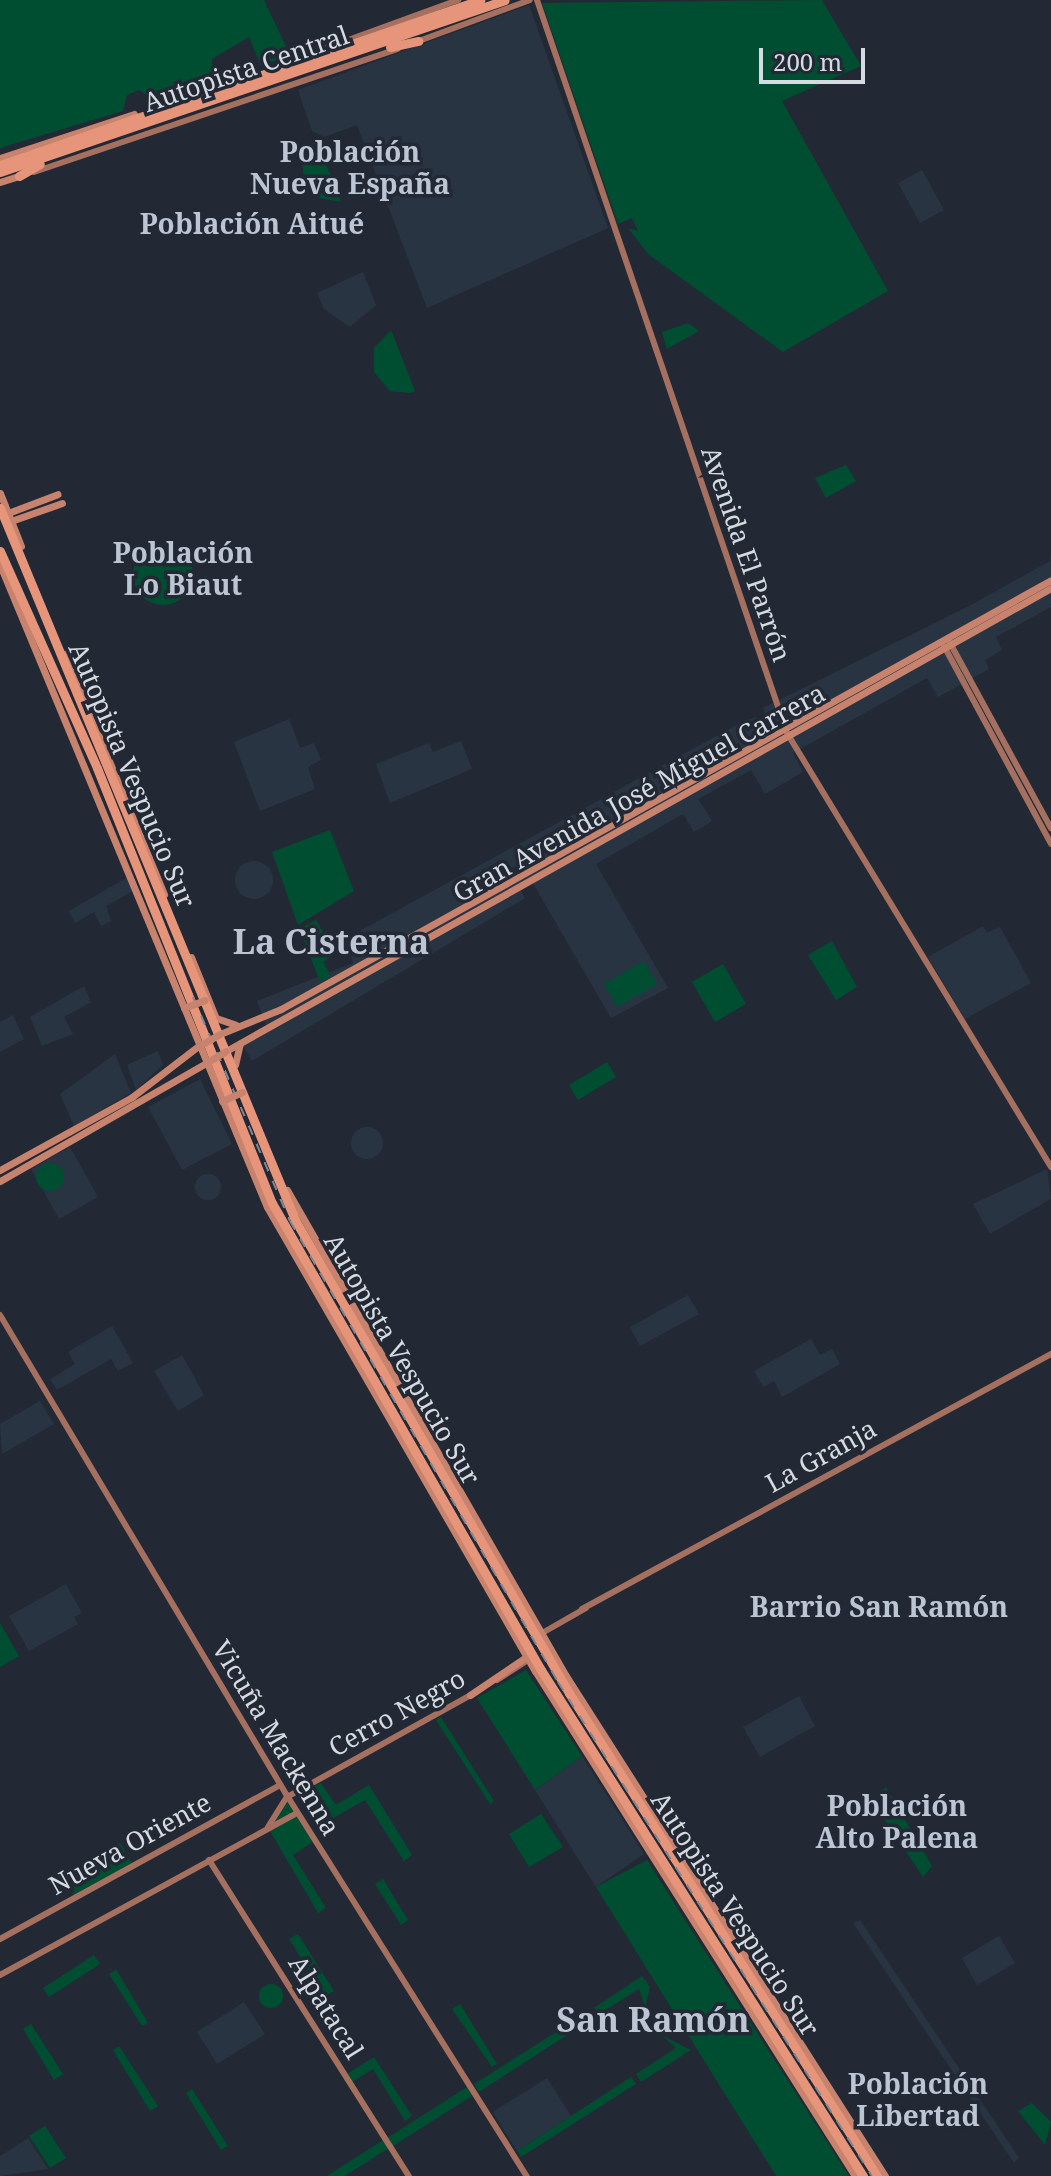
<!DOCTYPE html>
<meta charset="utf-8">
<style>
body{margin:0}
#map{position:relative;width:1051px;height:2176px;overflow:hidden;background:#222934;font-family:"Noto Serif",serif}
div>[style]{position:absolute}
.built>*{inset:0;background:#293443}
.round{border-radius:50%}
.green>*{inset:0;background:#004e31}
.secondary>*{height:6px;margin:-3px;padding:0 3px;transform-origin:3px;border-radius:3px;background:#a5705f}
.primary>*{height:7px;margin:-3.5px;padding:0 3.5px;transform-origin:3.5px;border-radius:3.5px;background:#c7836d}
.highway>*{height:9px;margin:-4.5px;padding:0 4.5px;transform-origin:4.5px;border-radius:4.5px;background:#e6957a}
.rail>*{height:2px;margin-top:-1px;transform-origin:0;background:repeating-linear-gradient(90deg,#818790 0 10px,transparent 0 20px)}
.primary-bridge>*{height:7px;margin:-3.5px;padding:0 3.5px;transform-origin:3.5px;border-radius:3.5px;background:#c7836d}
span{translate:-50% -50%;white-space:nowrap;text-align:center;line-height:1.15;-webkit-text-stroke:7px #222934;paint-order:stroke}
.street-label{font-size:26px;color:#d6dbe2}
.neighbourhood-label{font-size:28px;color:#bcc6d3;font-weight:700}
.district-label{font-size:34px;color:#bcc6d3;font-weight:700}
.scale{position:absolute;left:759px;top:48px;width:106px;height:36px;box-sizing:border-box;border:4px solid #d6dbe2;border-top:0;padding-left:10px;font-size:24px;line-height:28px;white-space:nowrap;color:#d6dbe2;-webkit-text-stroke:6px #222934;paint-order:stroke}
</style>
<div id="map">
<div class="built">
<i style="clip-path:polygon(529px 5px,608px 228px,427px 308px,357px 125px,324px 137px,312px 131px,298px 90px)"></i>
<i style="clip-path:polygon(922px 170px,944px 210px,920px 223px,898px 183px)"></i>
<i style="clip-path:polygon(363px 272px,376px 305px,350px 327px,324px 309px,317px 293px)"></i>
<i style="clip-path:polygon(1051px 551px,1051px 607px,996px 637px,1002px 650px,985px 660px,989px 669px,938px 697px,927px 678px,793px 753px,803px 772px,765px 794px,751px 770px,698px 799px,712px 821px,694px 832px,683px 814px,596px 864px,668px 988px,611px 1018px,531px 880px,519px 887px,525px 898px,252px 1061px,243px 1046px,268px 1031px,257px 1001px,353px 963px,345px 939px,742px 722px,756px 717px,764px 732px,770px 728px,763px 708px,973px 604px,1050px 561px)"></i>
<i style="clip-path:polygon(289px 719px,300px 748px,314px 743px,321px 760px,308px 767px,315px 789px,260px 811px,234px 742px)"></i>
<i style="clip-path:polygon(461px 741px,472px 769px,390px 803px,376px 764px,429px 743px,433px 752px)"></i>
<i class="round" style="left:235px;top:861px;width:38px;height:38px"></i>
<i style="clip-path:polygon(128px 877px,133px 891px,106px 906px,111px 921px,101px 926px,94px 912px,75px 923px,69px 911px)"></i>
<i style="clip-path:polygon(983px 926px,987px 933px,1000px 927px,1031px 983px,965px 1019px,928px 957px)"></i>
<i style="clip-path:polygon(84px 986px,91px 1002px,64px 1017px,73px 1034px,42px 1046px,30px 1017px)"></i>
<i style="clip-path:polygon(13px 1015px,24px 1039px,0 1052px,0 1022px)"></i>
<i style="clip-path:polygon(158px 1051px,163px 1065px,136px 1090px,127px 1065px)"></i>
<i style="clip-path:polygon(115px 1054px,131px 1093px,74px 1126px,60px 1094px)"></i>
<i style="clip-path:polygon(200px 1079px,232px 1144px,182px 1170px,148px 1107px)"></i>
<i class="round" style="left:351px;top:1127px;width:32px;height:32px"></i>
<i style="clip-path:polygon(70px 1147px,98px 1197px,59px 1219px,31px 1169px)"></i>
<i style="clip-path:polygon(1047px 1169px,1051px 1199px,990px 1234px,973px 1204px)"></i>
<i class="round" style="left:195px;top:1174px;width:26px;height:26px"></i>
<i style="clip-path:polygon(688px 1295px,699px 1314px,640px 1346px,630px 1327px)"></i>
<i style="clip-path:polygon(112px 1326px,133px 1363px,118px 1371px,111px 1359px,57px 1390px,50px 1379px,75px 1364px,68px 1352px)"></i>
<i style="clip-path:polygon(811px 1339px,820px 1355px,832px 1349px,840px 1364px,782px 1397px,774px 1381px,763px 1387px,754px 1371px)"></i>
<i style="clip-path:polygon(182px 1355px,204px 1395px,178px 1411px,154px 1371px)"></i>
<i style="clip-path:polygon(40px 1401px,54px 1424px,2px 1454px,0 1424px)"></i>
<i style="clip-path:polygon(66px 1584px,82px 1613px,74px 1617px,78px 1624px,29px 1651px,9px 1616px)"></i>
<i style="clip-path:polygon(799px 1696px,815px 1726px,760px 1757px,743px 1727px)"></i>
<i style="clip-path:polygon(582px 1756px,644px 1854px,596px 1887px,535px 1790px)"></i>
<i style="clip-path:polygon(860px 1920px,1019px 2158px,1014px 2163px,853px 1923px)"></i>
<i style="clip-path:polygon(999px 1936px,1015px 1963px,977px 1985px,962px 1958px)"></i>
<i style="clip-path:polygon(244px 2002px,265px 2034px,217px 2064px,197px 2032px)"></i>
<i style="clip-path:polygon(547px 2078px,571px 2116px,517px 2151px,493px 2112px)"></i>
<i style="clip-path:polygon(28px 2138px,48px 2169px,0 2176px,0 2156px)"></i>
</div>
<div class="green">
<i style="clip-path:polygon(0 0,264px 0,290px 55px,261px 66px,249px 37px,212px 59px,214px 82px,154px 101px,139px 90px,127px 95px,123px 111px,0 148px)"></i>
<i style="clip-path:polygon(822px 0,861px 66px,782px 101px,888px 291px,783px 352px,648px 254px,628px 228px,638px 231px,632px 218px,618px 224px,542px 3px)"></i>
<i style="clip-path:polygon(316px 140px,317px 141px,341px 202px,319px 198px,304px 182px,302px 158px)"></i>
<i style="clip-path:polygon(688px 323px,699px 331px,667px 349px,662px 332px)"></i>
<i style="clip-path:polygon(391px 330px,415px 391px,410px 393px,390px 391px,374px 372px,374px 348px)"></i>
<i style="clip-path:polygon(846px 465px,856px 481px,826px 498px,815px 478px)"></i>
<i class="round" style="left:133px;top:545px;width:60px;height:60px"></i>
<i style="clip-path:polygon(330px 830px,354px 891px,298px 925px,272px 852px)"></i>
<i style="clip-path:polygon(316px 920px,335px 954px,323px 962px,331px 976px,320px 982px,300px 929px)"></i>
<i style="clip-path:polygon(832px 941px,857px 987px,836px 1000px,808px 955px)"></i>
<i style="clip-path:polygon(644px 961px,657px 984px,617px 1007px,604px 984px)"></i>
<i style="clip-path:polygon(723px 964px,746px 1004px,715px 1022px,692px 982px)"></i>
<i style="clip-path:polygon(607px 1062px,616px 1077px,578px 1100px,569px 1085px)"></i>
<i class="round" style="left:36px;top:1163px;width:28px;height:28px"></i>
<i style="clip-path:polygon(0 1623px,19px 1656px,0 1667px)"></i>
<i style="clip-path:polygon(526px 1670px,582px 1756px,535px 1790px,477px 1698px)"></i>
<i style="clip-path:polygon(441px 1717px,494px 1801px,490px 1804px,436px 1720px)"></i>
<i style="clip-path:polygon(321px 1783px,336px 1805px,369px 1785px,412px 1855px,404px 1861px,365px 1800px,333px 1818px,315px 1786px)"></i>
<i style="clip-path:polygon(886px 1787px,932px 1866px,923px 1877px,872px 1801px)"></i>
<i style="clip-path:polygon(287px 1802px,313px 1842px,293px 1855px,326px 1908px,318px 1913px,270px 1831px)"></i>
<i style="clip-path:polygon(541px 1814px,563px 1847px,529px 1867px,509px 1834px)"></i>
<i style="clip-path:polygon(120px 1843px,132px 1863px,74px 1896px,62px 1875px)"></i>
<i style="clip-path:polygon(647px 1860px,701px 1945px,849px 2176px,776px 2176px,596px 1887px)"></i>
<i style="clip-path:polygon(383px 1879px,408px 1920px,401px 1925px,375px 1884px)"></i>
<i style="clip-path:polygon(298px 1934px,334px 1991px,314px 2003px,310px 1997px,321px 1990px,289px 1939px)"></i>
<i style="clip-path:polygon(94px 1955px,100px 1964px,49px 1997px,43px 1988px)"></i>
<i style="clip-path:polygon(116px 1969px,148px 2023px,142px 2026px,109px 1974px)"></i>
<i style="clip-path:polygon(642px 1976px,650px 1987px,645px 2007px,639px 1989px,599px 2014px,594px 2008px)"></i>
<i class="round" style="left:259px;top:1984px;width:24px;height:24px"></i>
<i style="clip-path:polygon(460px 2004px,497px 2064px,492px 2067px,452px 2009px)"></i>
<i style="clip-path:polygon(591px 2010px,595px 2017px,479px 2092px,474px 2084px)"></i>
<i style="clip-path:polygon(31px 2024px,63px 2074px,54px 2080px,23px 2029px)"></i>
<i style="clip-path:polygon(663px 2036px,691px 2050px,641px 2082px,636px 2074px,676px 2048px)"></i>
<i style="clip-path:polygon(119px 2046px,158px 2106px,150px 2111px,113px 2050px)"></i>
<i style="clip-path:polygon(374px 2057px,412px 2116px,405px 2121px,373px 2069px,352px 2082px,347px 2074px)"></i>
<i style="clip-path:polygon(631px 2077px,636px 2084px,521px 2157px,517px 2151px)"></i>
<i style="clip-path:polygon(467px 2087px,472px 2096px,393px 2146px,387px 2138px)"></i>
<i style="clip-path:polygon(192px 2089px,228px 2146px,221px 2150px,186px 2093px)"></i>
<i style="clip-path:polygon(1032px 2103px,1051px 2122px,1045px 2145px,1018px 2111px)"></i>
<i style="clip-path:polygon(45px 2126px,66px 2158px,50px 2168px,29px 2136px)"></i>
<i style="clip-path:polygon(383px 2140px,389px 2148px,345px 2176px,327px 2176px)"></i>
</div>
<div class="secondary">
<i style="left:537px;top:0;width:774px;rotate:71.17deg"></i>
<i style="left:787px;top:733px;width:508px;rotate:58.69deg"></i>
<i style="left:416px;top:42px;width:121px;rotate:-20.2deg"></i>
<i style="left:307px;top:55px;width:161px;rotate:-20deg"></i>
<i style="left:34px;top:172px;width:384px;rotate:-18.7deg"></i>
<i style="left:950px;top:643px;width:211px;rotate:61.4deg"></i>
<i style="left:944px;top:646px;width:225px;rotate:61.6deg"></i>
<i style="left:0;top:1315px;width:558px;rotate:59.16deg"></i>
<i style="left:286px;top:1794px;width:452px;rotate:57.8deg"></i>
<i style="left:582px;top:1609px;width:534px;rotate:-28.53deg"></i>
<i style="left:544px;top:1632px;width:48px;rotate:-29.7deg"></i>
<i style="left:497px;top:1680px;width:35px;rotate:-33deg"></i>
<i style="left:287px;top:1797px;width:213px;rotate:-29deg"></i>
<i style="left:268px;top:1827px;width:36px;rotate:-58deg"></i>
<i style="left:209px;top:1860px;width:374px;rotate:57.7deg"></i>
<i style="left:0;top:1939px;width:320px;rotate:-28.8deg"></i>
<i style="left:0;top:1975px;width:338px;rotate:-28.6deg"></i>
</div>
<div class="primary">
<i style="left:0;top:158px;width:141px;rotate:-18.2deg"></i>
<i style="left:0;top:182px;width:20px;rotate:-18deg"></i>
<i style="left:0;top:493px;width:57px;rotate:68.4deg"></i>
<i style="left:8px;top:513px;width:53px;rotate:-20.8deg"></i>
<i style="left:11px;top:521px;width:54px;rotate:-19.4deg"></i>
<i style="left:0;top:565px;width:695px;rotate:67.42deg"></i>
<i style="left:267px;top:1207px;width:536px;rotate:59.99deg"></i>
<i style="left:535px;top:1671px;width:598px;rotate:57.64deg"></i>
<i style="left:65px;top:654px;width:260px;rotate:67.6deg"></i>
<i style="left:191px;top:957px;width:64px;rotate:67.9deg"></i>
<i style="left:216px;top:1018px;width:21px;rotate:19deg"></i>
<i style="left:220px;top:1034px;width:66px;rotate:-22.3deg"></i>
<i style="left:281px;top:1009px;width:881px;rotate:-29.12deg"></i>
<i style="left:226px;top:1051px;width:946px;rotate:-29.3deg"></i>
<i style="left:235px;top:1065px;width:22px;rotate:-77deg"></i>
<i style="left:0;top:1170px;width:151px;rotate:-28.9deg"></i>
<i style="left:132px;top:1097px;width:82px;rotate:-37.6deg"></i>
<i style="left:0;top:1181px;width:235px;rotate:-29.8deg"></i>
<i style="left:287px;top:1190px;width:560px;rotate:60.14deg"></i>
<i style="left:566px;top:1676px;width:593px;rotate:57.46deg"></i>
<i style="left:470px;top:1695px;width:68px;rotate:-34.2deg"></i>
</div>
<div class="highway">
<i style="left:390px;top:47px;width:29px;rotate:-12deg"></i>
<i style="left:227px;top:83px;width:26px;rotate:-13deg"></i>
<i style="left:0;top:165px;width:508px;rotate:-18.97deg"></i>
<i style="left:0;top:172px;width:533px;rotate:-18.81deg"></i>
<i style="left:19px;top:176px;width:24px;rotate:-30deg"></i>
<i style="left:0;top:508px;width:771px;rotate:67.49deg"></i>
<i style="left:295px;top:1220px;width:547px;rotate:59.92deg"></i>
<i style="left:569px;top:1693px;width:573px;rotate:57.48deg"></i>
<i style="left:0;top:551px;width:238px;rotate:65.9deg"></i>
<i style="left:97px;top:768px;width:469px;rotate:68.1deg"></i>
<i style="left:272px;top:1203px;width:539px;rotate:60.06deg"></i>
<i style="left:541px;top:1670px;width:600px;rotate:57.53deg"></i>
</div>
<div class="rail">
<i style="left:193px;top:997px;width:244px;rotate:66.6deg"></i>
<i style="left:290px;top:1221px;width:533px;rotate:59.83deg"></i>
<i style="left:558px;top:1682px;width:585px;rotate:57.56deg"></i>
</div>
<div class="primary-bridge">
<i style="left:184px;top:1008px;width:22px;rotate:-21deg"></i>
<i style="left:199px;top:1046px;width:24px;rotate:-30deg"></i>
<i style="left:206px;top:1063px;width:23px;rotate:-31deg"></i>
<i style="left:222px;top:1101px;width:22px;rotate:-24deg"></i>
</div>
<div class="street-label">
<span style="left:246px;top:69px;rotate:-19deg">Autopista Central</span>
<span style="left:746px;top:554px;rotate:71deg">Avenida El Parrón</span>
<span style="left:132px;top:775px;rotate:67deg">Autopista Vespucio Sur</span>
<span style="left:639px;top:793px;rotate:-29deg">Gran Avenida José Miguel Carrera</span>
<span style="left:402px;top:1359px;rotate:60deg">Autopista Vespucio Sur</span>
<span style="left:821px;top:1456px;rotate:-29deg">La Granja</span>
<span style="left:397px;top:1713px;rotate:-29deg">Cerro Negro</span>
<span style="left:276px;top:1738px;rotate:59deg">Vicuña Mackenna</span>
<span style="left:130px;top:1844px;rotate:-29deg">Nueva Oriente</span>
<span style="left:735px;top:1914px;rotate:57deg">Autopista Vespucio Sur</span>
<span style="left:326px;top:2007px;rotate:58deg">Alpatacal</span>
</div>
<div class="neighbourhood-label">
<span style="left:350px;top:167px">Población<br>Nueva España</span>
<span style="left:252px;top:223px">Población Aitué</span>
<span style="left:183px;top:568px">Población<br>Lo Biaut</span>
<span style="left:879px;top:1606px">Barrio San Ramón</span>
<span style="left:897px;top:1821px">Población<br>Alto Palena</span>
<span style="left:918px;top:2099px">Población<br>Libertad</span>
</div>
<div class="district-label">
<span style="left:331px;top:942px">La Cisterna</span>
<span style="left:653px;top:2020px">San Ramón</span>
</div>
<div class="scale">200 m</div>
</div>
